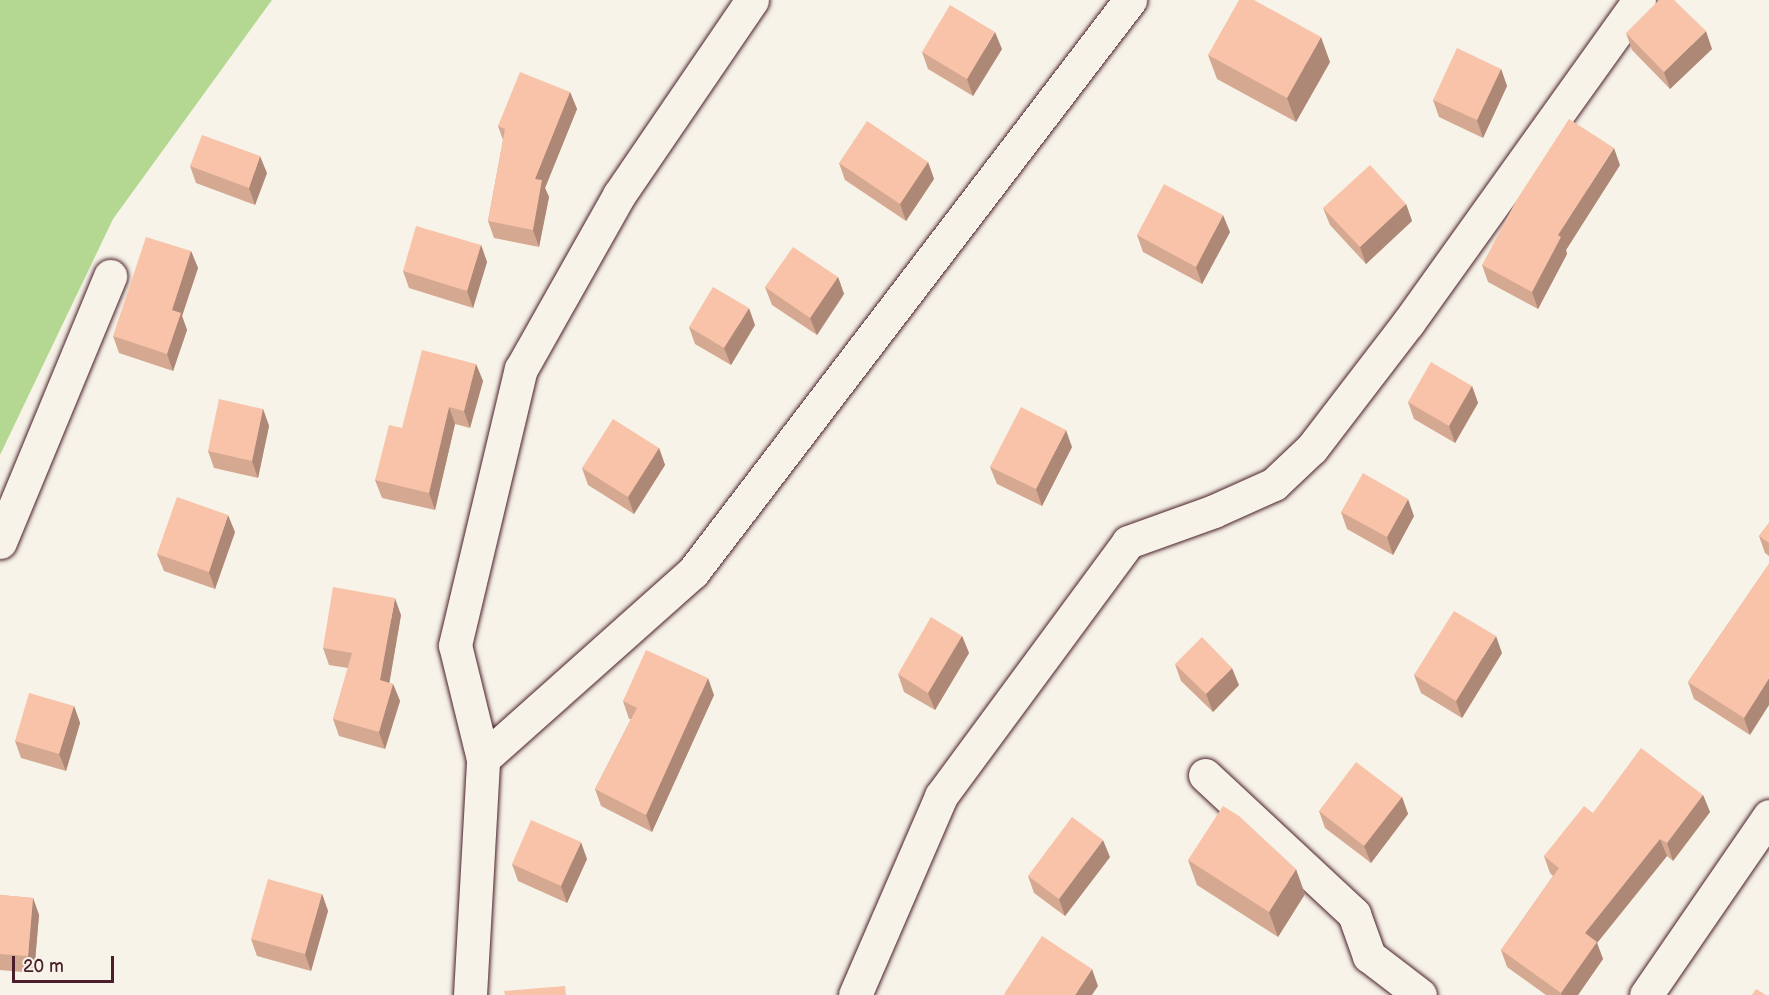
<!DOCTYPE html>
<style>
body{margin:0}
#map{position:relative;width:1769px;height:995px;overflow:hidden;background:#f7f3e8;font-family:"Balsamiq Sans",sans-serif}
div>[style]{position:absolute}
.green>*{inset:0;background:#b4d892}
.roads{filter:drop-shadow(0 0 2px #4a1f2b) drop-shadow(0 0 2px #4a1f2b)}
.minor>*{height:33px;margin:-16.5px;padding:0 16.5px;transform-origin:16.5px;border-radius:16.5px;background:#f7f3e8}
.wall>*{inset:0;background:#d5a891}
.shaded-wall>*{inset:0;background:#ae8876}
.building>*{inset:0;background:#f8c3a9}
span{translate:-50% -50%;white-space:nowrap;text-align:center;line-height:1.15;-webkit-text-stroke:5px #f7f3e8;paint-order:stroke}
.scale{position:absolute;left:12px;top:956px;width:102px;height:27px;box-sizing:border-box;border:3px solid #4a1f2b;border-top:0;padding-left:8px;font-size:18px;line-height:21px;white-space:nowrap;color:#4a1f2b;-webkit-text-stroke:4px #f7f3e8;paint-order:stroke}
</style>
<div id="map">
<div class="green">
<i style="clip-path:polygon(0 0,272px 0,113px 219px,0 455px)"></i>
</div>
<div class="roads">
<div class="minor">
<i style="left:0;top:542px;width:288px;rotate:-67.5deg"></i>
<i style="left:483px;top:759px;width:281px;rotate:-41.7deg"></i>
<i style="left:693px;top:572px;width:720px;rotate:-52.62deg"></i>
<i style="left:1205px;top:775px;width:204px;rotate:43deg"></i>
<i style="left:1354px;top:914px;width:45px;rotate:70.3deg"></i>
<i style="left:1369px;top:956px;width:64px;rotate:37.4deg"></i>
<i style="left:470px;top:995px;width:236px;rotate:-86.8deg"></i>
<i style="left:483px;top:759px;width:117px;rotate:-103.8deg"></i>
<i style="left:455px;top:645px;width:284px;rotate:-76.6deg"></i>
<i style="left:521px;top:369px;width:200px;rotate:-60.6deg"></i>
<i style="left:619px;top:195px;width:236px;rotate:-55.7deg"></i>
<i style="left:855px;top:995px;width:217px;rotate:-66.6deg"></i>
<i style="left:941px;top:796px;width:315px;rotate:-53.6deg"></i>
<i style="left:1128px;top:542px;width:91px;rotate:-19.8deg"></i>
<i style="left:1214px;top:511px;width:66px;rotate:-24.2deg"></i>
<i style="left:1274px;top:484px;width:52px;rotate:-43.5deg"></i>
<i style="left:1312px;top:448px;width:158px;rotate:-52.5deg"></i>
<i style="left:1408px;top:323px;width:397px;rotate:-54.4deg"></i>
<i style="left:1646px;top:995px;width:217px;rotate:-55.5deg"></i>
</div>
</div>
<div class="wall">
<i style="clip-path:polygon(1626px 33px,1712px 49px,1670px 89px,1632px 50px)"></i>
<i style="clip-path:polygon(1002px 49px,973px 96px,928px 69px,922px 52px)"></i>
<i style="clip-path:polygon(1208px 55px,1330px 62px,1296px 122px,1217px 79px)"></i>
<i style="clip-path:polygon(1501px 69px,1507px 86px,1483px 138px,1439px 117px,1433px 100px)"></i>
<i style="clip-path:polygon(570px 92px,577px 109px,545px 188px,549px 197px,539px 247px,494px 238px,488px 221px,503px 140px,498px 126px)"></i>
<i style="clip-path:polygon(928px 162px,934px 179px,906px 221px,845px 180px,839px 163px)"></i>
<i style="clip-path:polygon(1620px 165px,1566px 250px,1567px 254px,1538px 309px,1488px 282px,1482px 265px)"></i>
<i style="clip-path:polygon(190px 166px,267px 173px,255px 205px,196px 183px)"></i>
<i style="clip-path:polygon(1406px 204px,1412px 221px,1366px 264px,1330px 225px,1323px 208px)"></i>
<i style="clip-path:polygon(1230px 232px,1202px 284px,1143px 252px,1137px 235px)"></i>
<i style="clip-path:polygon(481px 245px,487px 262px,473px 308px,409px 288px,403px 271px)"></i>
<i style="clip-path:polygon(191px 251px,198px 268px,182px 316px,187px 330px,173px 371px,119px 353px,113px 336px)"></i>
<i style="clip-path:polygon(838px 277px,844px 294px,817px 335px,772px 305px,765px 287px)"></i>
<i style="clip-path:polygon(755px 325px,731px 365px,695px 344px,689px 327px)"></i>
<i style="clip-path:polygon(476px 364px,483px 381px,470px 428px,455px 424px,435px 510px,382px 498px,375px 480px,402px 428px)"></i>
<i style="clip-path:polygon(1472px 386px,1478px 403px,1455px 443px,1414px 419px,1408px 402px)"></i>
<i style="clip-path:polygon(263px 409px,269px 426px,258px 478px,214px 468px,208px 451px)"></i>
<i style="clip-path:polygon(1072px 447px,1042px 506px,997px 484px,990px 467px)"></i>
<i style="clip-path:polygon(659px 448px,665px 465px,634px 514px,588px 485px,582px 468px)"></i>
<i style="clip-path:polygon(1341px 512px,1414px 516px,1393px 555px,1347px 529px)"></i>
<i style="clip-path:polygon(1769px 523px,1769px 556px,1765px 553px,1759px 536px)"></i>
<i style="clip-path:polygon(235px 532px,215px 589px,164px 571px,157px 554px)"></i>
<i style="clip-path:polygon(1769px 564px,1750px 735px,1694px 699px,1688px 682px)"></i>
<i style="clip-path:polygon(401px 615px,389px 683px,393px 684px,400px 701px,385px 749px,339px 736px,333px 719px,348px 668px,329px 665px,323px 648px)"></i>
<i style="clip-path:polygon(962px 636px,969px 653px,935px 710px,904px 692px,898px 674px)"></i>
<i style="clip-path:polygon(1502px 653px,1462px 718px,1421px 693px,1414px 675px)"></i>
<i style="clip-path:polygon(1175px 664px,1239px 685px,1213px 712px,1181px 681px)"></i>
<i style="clip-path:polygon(714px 695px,652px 832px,601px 806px,595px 789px,631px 719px,629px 719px,623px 701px)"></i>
<i style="clip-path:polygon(74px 706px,80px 723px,66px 771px,21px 758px,15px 741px)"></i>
<i style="clip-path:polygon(1703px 795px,1710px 812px,1673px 861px,1667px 856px,1597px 943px,1603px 959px,1578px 995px,1546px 995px,1507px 967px,1501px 950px,1553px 876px,1550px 873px,1544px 856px,1593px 813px)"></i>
<i style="clip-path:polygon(1402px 797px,1408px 814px,1371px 863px,1325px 828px,1319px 811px)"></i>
<i style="clip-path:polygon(1110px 857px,1065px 916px,1034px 893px,1028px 876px)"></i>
<i style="clip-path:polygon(587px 859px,567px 903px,518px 881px,512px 864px)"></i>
<i style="clip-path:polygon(1188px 860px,1305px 894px,1278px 937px,1197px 885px)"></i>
<i style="clip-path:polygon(322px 894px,328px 911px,311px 971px,257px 956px,251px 939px)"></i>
<i style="clip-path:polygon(0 895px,33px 898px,39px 915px,34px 973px,0 970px)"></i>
</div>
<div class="shaded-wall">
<i style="clip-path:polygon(1706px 31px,1712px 49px,1670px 89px,1664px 72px)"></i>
<i style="clip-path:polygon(995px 32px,1002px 49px,973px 96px,967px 79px)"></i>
<i style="clip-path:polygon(1321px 37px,1330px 62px,1296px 122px,1287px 98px)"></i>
<i style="clip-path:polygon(1501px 69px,1507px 86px,1483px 138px,1477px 120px)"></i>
<i style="clip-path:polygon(570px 92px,577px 109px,545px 188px,549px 197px,539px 247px,533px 230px,535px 179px)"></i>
<i style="clip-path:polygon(1614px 148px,1620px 165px,1566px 250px,1567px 254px,1538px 309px,1532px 292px,1558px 235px)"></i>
<i style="clip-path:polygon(260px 156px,267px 173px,255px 205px,249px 188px)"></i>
<i style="clip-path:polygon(928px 162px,934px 179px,906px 221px,900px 204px)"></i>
<i style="clip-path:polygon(1406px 204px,1412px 221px,1366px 264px,1360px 247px)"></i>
<i style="clip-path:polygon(1223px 215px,1230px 232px,1202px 284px,1196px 267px)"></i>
<i style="clip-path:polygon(481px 245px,487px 262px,473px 308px,467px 291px)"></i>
<i style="clip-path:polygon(191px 251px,198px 268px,182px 316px,187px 330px,173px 371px,167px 354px,172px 310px)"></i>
<i style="clip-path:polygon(838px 277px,844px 294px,817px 335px,810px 318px)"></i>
<i style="clip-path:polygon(749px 308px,755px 325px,731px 365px,724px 348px)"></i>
<i style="clip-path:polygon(476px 364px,483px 381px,470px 428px,464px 411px)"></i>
<i style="clip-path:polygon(1472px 386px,1478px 403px,1455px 443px,1449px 426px)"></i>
<i style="clip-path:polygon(449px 407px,455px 424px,435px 510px,429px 493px)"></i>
<i style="clip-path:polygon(263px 409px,269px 426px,258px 478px,252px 461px)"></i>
<i style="clip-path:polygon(1066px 430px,1072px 447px,1042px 506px,1036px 489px)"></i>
<i style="clip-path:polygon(659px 448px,665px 465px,634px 514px,628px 497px)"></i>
<i style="clip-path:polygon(1408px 499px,1414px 516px,1393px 555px,1387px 537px)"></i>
<i style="clip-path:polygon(228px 515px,235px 532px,215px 589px,209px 572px)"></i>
<i style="clip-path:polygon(395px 598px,401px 615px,387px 697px,380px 680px)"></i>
<i style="clip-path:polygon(962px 636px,969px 653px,935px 710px,928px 693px)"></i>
<i style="clip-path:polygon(1496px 636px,1502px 653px,1462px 718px,1456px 701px)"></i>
<i style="clip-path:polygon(1232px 668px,1239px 685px,1213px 712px,1206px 694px)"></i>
<i style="clip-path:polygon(708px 678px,714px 695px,652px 832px,646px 815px)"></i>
<i style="clip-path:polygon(1769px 678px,1769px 705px,1750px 735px,1744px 718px)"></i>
<i style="clip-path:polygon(393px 684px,400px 701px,385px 749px,379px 732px)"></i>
<i style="clip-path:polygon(74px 706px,80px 723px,66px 771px,59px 754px)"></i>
<i style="clip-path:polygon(1703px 795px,1710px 812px,1673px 861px,1667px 843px)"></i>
<i style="clip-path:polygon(1402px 797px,1408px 814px,1371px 863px,1364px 846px)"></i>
<i style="clip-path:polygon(1660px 839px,1667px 856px,1597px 943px,1603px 959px,1578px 995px,1562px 995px,1561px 993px,1585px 933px)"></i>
<i style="clip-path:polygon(1103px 840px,1110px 857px,1065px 916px,1059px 899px)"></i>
<i style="clip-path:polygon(581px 842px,587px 859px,567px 903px,561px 886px)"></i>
<i style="clip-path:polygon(1296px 869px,1305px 894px,1278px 937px,1269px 912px)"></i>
<i style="clip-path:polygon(322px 894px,328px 911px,311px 971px,305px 954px)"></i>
<i style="clip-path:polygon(33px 898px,39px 915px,34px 973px,28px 956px)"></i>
<i style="clip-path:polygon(1092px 969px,1098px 986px,1092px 995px,1075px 995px)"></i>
</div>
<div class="building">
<i style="clip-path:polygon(1239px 0,1254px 0,1321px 37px,1287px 98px,1208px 55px)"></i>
<i style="clip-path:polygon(1659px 0,1674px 0,1706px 31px,1664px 72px,1626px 33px)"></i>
<i style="clip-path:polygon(950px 5px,995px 32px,967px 79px,922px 52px)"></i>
<i style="clip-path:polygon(1457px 48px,1501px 69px,1477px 120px,1433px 100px)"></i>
<i style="clip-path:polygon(520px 72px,570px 92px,535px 179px,542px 180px,533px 230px,488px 221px,505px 129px,498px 126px)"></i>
<i style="clip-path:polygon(1569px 119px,1614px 148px,1558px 235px,1561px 237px,1532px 292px,1482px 265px,1516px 201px)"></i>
<i style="clip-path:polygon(867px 121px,928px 162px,900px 204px,839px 163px)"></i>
<i style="clip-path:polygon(202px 135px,260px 156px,249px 188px,190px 166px)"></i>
<i style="clip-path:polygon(1370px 165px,1406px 204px,1360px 247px,1323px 208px)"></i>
<i style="clip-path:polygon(1164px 184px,1223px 215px,1196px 267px,1137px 235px)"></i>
<i style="clip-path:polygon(416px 226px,481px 245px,467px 291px,403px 271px)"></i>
<i style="clip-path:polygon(146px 237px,191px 251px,172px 310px,181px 313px,167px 354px,113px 336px)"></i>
<i style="clip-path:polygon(793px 247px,838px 277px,810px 318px,765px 287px)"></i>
<i style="clip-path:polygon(713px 287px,749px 308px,724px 348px,689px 327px)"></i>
<i style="clip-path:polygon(422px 350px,476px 364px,464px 411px,449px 407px,429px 493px,375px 480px,389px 425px,402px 428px)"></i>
<i style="clip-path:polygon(1431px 362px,1472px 386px,1449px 426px,1408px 402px)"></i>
<i style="clip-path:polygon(219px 399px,263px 409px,252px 461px,208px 451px)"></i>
<i style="clip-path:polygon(1021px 407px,1066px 430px,1036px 489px,990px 467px)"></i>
<i style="clip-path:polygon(613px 419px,659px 448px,628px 497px,582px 468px)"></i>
<i style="clip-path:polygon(1363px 473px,1408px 499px,1387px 537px,1341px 512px)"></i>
<i style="clip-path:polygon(177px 497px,228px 515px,209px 572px,157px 554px)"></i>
<i style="clip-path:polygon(1769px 523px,1769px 543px,1759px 536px)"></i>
<i style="clip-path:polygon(1769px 564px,1769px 678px,1744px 718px,1688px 682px)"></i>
<i style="clip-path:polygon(333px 587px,395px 598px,380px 680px,393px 684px,379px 732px,333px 719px,352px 653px,323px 648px)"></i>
<i style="clip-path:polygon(1454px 611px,1496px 636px,1456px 701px,1414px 675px)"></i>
<i style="clip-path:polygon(931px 617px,962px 636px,928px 693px,898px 674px)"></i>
<i style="clip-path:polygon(1202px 637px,1232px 668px,1206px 694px,1175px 664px)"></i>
<i style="clip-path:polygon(646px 650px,708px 678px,646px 815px,595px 789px,637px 708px,623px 701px)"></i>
<i style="clip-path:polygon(29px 693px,74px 706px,59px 754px,15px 741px)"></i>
<i style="clip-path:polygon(1641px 748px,1703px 795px,1667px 843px,1660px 839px,1585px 933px,1597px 942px,1561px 993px,1501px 950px,1559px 868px,1544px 856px,1584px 806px,1593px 813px)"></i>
<i style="clip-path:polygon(1356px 762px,1402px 797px,1364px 846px,1319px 811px)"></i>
<i style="clip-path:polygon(1223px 806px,1239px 816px,1296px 869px,1269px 912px,1188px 860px)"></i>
<i style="clip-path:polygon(1072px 817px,1103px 840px,1059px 899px,1028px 876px)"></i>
<i style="clip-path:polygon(531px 820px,581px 842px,561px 886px,512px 864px)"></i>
<i style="clip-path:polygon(268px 879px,322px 894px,305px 954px,251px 939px)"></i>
<i style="clip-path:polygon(0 895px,33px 898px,28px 956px,0 954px)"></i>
<i style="clip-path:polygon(1042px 936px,1092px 969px,1075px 995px,1006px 995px,1004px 994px)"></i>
<i style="clip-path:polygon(565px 986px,566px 995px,505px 995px,504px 991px)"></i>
<i style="clip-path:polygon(1756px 989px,1766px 995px,1752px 995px)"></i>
</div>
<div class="scale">20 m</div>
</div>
